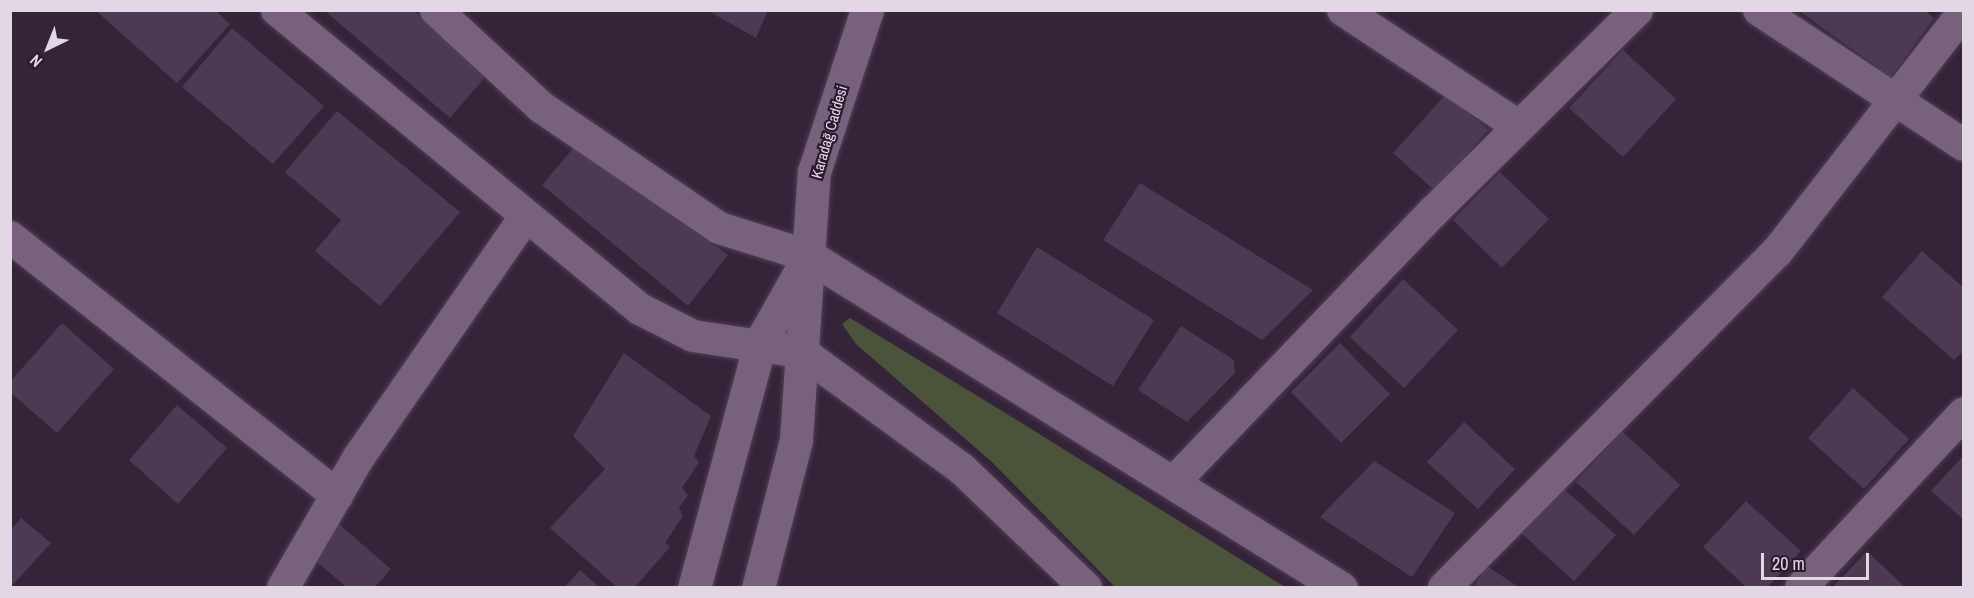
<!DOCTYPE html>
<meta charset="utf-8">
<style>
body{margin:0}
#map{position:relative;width:1974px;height:598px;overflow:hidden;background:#35233a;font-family:"Archivo Narrow",sans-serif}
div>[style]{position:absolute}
.green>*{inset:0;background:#4b533b}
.building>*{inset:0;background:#4d3a52}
.roads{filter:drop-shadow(0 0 2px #504054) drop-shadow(0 0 2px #504054)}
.minor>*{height:32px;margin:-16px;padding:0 16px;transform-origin:16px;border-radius:16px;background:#77617c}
.tertiary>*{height:33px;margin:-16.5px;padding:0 16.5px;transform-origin:16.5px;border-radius:16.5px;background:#77617c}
span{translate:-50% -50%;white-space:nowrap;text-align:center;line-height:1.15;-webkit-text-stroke:4.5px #2b192f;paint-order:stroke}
.street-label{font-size:15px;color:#e3d7e6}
.frame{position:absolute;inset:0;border:12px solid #e3d7e6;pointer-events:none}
.north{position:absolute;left:18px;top:18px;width:60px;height:60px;-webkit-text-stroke:4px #2b192f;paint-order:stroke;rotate:223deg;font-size:16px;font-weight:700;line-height:24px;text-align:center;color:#e3d7e6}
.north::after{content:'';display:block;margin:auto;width:21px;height:27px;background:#e3d7e6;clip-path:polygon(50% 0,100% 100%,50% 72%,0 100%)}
.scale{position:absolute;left:1761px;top:553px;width:108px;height:27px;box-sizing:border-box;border:3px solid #e3d7e6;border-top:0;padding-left:8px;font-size:18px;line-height:21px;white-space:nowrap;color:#e3d7e6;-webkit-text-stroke:4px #2b192f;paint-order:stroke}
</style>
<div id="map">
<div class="green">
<i style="clip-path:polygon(850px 318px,1020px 422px,1285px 587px,1115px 587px,993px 463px,856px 344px,842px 324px)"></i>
</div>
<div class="building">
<i style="clip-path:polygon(95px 10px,215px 10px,230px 24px,177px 83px)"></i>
<i style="clip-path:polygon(324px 10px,413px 10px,487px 75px,450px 118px)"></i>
<i style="clip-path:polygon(707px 10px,768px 10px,756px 38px)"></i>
<i style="clip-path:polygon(1798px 10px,1924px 10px,1934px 18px,1891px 77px)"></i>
<i style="clip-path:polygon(232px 28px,324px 106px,273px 164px,182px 87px)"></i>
<i style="clip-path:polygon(1623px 50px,1676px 99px,1623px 157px,1569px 108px)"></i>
<i style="clip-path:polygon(1447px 93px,1488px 130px,1435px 191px,1393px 153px)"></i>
<i style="clip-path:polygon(337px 111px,460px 212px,380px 306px,315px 251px,341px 220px,285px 172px)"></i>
<i style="clip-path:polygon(574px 147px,728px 255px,688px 306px,542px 185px)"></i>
<i style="clip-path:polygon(1500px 172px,1549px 219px,1502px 268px,1453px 220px)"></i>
<i style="clip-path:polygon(1140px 183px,1313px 290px,1262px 340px,1103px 240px)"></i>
<i style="clip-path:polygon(1037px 247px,1154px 320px,1113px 386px,997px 313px)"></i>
<i style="clip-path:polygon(1922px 251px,1964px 288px,1964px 350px,1954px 360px,1882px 297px)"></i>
<i style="clip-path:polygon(1403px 279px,1458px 330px,1404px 388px,1350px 337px)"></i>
<i style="clip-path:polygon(62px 323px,114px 369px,57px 433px,10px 392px,10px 382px)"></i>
<i style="clip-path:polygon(1181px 326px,1234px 360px,1235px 373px,1187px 422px,1138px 390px)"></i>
<i style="clip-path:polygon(1340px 343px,1390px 394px,1341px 443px,1291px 392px)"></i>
<i style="clip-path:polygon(624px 353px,711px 416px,694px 456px,699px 462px,682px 488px,688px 495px,679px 508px,683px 516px,665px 543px,670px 547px,634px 588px,618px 588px,550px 528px,605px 469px,573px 436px)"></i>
<i style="clip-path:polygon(1853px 388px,1909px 439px,1864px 489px,1808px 438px)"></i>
<i style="clip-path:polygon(177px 405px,227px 448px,178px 504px,129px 460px)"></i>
<i style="clip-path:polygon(1464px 422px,1515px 469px,1478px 509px,1427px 462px)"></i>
<i style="clip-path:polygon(1622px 431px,1680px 485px,1634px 535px,1576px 482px)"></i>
<i style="clip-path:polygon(1964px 455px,1964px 520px,1931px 491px)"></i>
<i style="clip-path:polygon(1374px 461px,1455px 513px,1412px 577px,1320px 517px)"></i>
<i style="clip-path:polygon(1563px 488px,1616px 535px,1574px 581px,1522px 534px)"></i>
<i style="clip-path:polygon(1746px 501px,1801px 551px,1767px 588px,1747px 588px,1703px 547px)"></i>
<i style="clip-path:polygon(21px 518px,51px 543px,10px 588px,10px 531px)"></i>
<i style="clip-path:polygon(334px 520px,391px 569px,374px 588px,347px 588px,306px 552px)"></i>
<i style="clip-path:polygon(1867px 551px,1906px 588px,1832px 588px)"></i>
<i style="clip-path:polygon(1487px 566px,1520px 588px,1473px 588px)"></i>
<i style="clip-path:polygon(580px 570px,600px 588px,564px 588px)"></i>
</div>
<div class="roads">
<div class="minor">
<i style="left:277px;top:10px;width:470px;rotate:39.5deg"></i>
<i style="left:640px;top:309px;width:59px;rotate:27deg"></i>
<i style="left:693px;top:336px;width:110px;rotate:8.4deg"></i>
<i style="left:802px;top:352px;width:198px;rotate:36.2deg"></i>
<i style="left:962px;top:469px;width:172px;rotate:43.8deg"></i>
<i style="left:436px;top:10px;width:143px;rotate:42.7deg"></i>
<i style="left:541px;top:107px;width:215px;rotate:34.2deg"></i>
<i style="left:719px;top:228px;width:94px;rotate:17.3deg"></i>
<i style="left:1343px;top:10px;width:210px;rotate:33.5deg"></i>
<i style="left:1759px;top:10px;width:245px;rotate:33.4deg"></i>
<i style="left:10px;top:237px;width:417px;rotate:38.3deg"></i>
<i style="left:1173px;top:483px;width:376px;rotate:-46.2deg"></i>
<i style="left:1433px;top:212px;width:287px;rotate:-44.7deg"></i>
<i style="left:283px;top:588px;width:151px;rotate:-59.9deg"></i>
<i style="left:359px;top:457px;width:293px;rotate:-55.3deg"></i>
<i style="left:1444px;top:588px;width:473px;rotate:-45.3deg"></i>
<i style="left:1777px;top:252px;width:304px;rotate:-52.1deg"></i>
<i style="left:1801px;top:588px;width:239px;rotate:-47deg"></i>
</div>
<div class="tertiary">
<i style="left:809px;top:256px;width:627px;rotate:31.97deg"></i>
<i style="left:694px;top:588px;width:254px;rotate:-74.9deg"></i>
<i style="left:760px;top:343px;width:92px;rotate:-60.6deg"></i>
<i style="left:758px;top:588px;width:153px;rotate:-75.6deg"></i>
<i style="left:796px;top:440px;width:269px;rotate:-86.2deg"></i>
<i style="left:814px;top:172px;width:170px;rotate:-71.9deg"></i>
</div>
</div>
<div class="street-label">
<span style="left:829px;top:132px;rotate:-74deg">Karadağ Caddesi</span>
</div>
<div class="frame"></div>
<div class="north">N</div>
<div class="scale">20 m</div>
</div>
